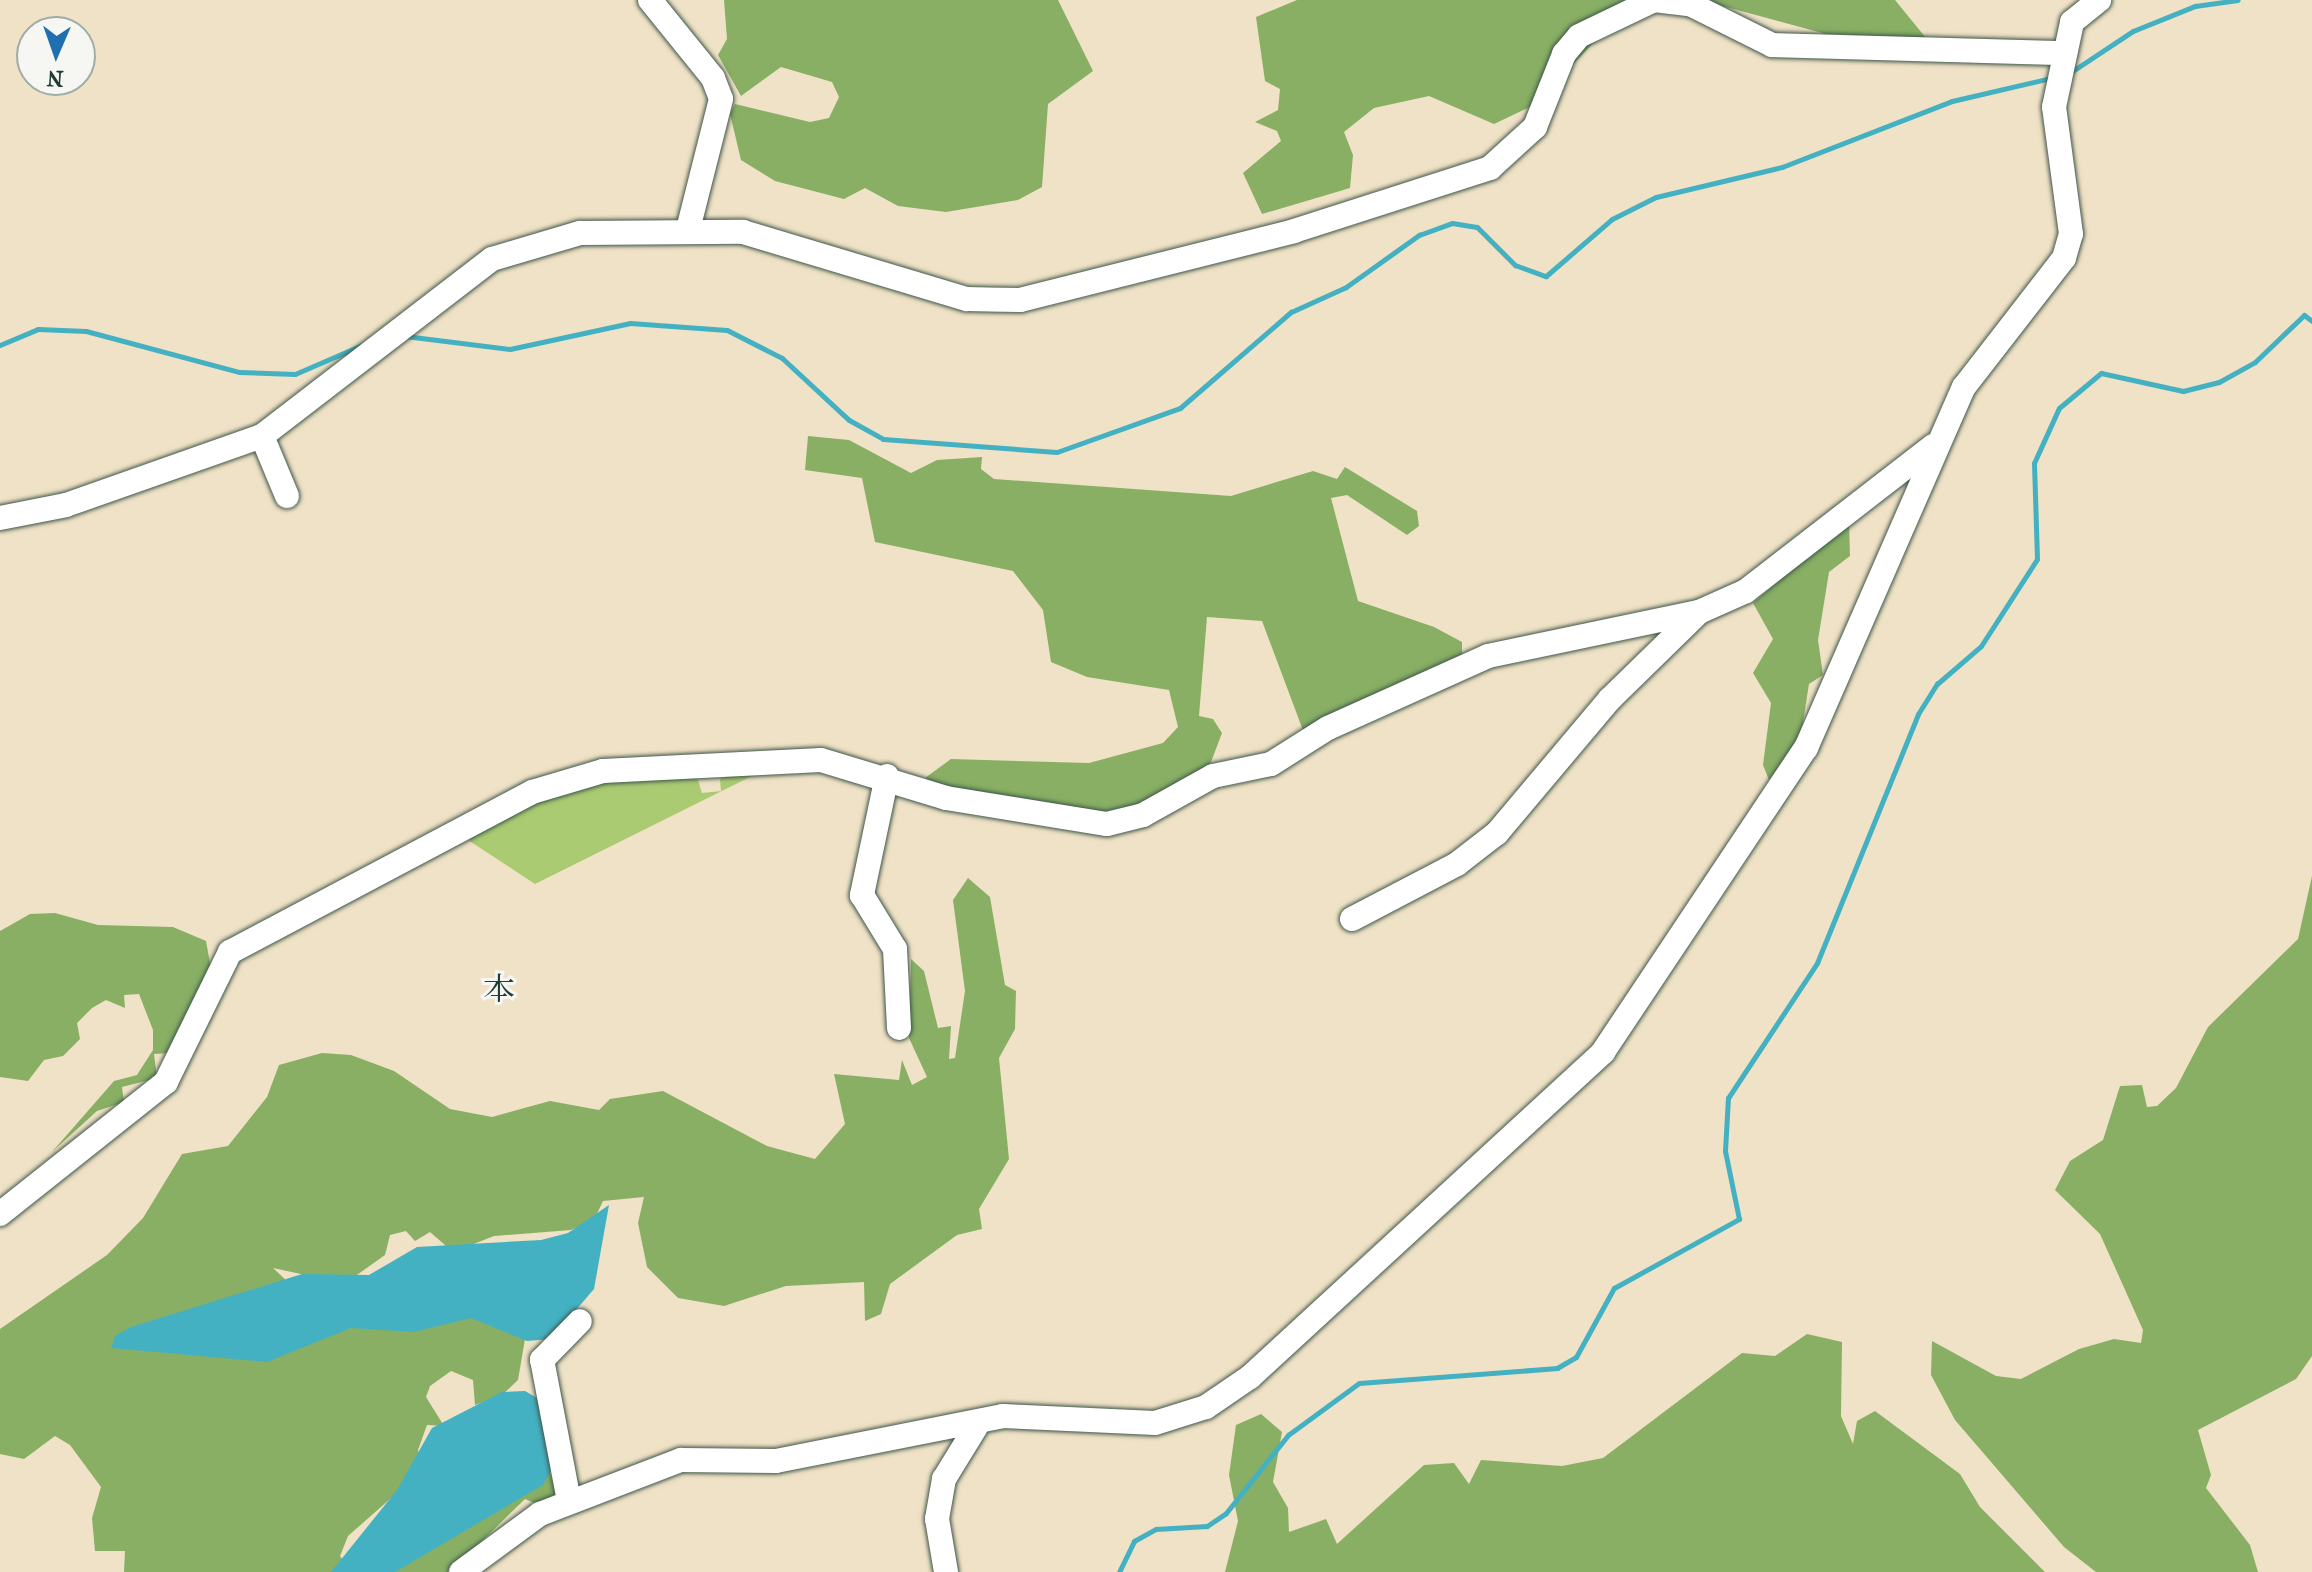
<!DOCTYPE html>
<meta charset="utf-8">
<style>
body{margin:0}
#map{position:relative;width:2312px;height:1572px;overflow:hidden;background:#f0e2c6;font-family:"IM FELL French Canon","Noto Serif JP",serif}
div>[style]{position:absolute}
.green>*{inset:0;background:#abcb72}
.forest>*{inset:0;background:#88af64}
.water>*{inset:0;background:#44b1c2}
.stream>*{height:5px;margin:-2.5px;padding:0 2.5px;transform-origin:2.5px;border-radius:2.5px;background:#44b1c2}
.roads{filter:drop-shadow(0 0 2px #3e564a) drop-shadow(0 0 2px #3e564a)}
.minor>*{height:24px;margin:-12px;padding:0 12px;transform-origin:12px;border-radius:12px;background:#fff}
span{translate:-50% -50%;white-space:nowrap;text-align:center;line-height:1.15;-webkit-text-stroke:6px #f6f6f2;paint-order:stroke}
.quarter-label{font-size:32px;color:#1f3d34}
.north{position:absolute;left:16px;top:16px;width:80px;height:80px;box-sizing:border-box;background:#f6f6f2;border:2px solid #a0aca6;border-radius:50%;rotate:182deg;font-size:22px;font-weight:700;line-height:32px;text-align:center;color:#1f3d34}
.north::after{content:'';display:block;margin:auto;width:28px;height:36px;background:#1f6fb2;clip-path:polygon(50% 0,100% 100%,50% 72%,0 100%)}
</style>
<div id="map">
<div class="green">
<i style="clip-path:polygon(756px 774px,535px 884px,465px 838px,491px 819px,603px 778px,697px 777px,702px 793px,721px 791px,720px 779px,730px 775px)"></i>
</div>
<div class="forest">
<i style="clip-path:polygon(724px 0,1058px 0,1093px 71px,1048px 104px,1042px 187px,1018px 200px,946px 212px,898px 206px,865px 188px,844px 199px,775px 181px,741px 160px,730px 114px,735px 104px,810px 122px,829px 118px,839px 97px,832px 82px,781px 67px,741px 96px,718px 55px,727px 39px)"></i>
<i style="clip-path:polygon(1297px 0,1679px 0,1624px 11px,1534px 105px,1494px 124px,1429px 96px,1374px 108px,1344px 132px,1353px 155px,1350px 188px,1262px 214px,1243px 173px,1281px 141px,1277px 131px,1255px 122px,1278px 110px,1280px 89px,1265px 81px,1256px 17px)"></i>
<i style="clip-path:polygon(1700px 0,1895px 0,1926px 38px,1826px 34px)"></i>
<i style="clip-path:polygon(808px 436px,849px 440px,911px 473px,937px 460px,982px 457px,981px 469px,994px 479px,1231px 496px,1313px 471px,1337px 479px,1345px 467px,1417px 511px,1419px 526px,1407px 535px,1347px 495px,1331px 498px,1358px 601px,1434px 627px,1462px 642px,1462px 658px,1304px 733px,1262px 621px,1207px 617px,1199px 716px,1213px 719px,1222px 733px,1208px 770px,1112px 817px,944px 788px,925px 778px,951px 759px,1089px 763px,1163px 743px,1178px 727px,1169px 690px,1087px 677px,1051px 662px,1043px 610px,1013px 571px,875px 542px,862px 478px,805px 470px)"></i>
<i style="clip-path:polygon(1849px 521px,1850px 556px,1829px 572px,1818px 640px,1823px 675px,1809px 684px,1801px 735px,1769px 780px,1763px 765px,1771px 703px,1753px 673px,1773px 639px,1753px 603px)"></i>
<i style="clip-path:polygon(2312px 876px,2312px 1356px,2296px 1379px,2198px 1430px,2211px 1475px,2206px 1488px,2250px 1545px,2258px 1572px,2096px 1572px,2064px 1547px,1955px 1420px,1931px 1375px,1932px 1341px,1996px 1376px,2021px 1379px,2079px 1349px,2114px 1339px,2141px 1343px,2143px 1330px,2100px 1234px,2055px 1190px,2070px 1161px,2103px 1140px,2120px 1086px,2142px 1085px,2147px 1107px,2157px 1106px,2176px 1088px,2208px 1027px,2298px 939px)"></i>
<i style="clip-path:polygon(968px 878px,990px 897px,1005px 985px,1016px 991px,1015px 1029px,999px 1058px,1009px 1159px,979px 1209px,982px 1229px,957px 1235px,890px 1284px,881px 1314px,865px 1321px,864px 1282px,786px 1286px,724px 1306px,678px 1298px,647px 1267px,638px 1223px,644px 1197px,603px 1201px,594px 1220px,571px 1230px,494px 1236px,453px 1252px,430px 1232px,415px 1241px,406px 1231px,390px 1235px,385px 1255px,354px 1277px,324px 1279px,273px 1268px,288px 1282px,493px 1312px,526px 1333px,518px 1380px,501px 1396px,475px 1405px,473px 1380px,451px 1371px,430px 1386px,426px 1397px,444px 1426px,427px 1425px,418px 1450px,423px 1470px,348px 1536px,340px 1556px,349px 1568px,342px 1572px,124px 1572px,125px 1551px,95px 1551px,92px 1518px,101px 1487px,70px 1445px,55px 1436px,24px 1459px,0 1454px,0 1329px,107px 1255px,143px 1218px,182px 1154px,228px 1146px,267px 1097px,279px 1065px,322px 1053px,351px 1055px,394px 1071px,450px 1109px,492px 1117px,550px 1101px,599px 1110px,610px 1099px,663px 1091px,767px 1146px,815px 1159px,845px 1124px,834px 1074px,899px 1080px,902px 1060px,912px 1085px,927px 1077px,909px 1038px,911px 959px,924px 971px,938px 1028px,951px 1026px,949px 1059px,955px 1058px,965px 991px,953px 900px)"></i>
<i style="clip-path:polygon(55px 913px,98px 925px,173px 927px,206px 941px,212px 974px,172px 1053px,154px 1054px,157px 1078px,122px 1087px,124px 1102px,97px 1111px,52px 1152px,114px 1081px,137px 1075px,153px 1050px,153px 1030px,139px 994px,124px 995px,125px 1008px,106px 1000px,92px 1008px,77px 1023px,80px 1039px,63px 1056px,44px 1060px,28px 1081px,0 1077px,0 931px,30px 914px)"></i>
<i style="clip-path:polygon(1807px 1334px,1842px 1342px,1841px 1416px,1853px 1444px,1857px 1421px,1875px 1411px,1960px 1474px,1980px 1507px,2045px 1572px,1225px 1572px,1238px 1521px,1229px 1475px,1236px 1425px,1261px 1414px,1282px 1432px,1273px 1482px,1288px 1508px,1289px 1532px,1326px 1519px,1337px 1544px,1424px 1465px,1454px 1463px,1469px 1484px,1481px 1460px,1562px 1466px,1603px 1458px,1742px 1353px,1775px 1356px)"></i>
<i style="clip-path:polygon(549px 1469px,556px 1493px,539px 1505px,525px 1499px,450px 1572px,377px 1572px)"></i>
</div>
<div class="water">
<i style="clip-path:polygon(609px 1205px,594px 1289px,551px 1339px,527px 1341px,471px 1318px,414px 1332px,351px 1328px,267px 1362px,111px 1348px,115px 1336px,131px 1327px,302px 1274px,369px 1275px,417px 1247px,541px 1240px,568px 1233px)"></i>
<i style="clip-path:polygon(525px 1391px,537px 1398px,553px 1467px,543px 1485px,395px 1572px,331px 1572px,397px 1490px,432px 1428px,502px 1392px)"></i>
</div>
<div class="stream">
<i style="left:2068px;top:74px;width:78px;rotate:-33.5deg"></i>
<i style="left:2133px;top:31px;width:67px;rotate:-22deg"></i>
<i style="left:2195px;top:6px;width:43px;rotate:-7.9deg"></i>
<i style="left:405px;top:336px;width:106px;rotate:7.1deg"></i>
<i style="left:510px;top:349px;width:123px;rotate:-12.2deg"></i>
<i style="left:630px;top:323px;width:97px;rotate:4.1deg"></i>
<i style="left:727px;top:330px;width:62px;rotate:27deg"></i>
<i style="left:782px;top:358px;width:91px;rotate:42.8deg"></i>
<i style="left:849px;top:420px;width:39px;rotate:29deg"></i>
<i style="left:883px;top:439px;width:174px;rotate:4.3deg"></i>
<i style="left:1057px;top:452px;width:131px;rotate:-19.7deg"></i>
<i style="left:1180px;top:408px;width:147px;rotate:-40.9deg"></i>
<i style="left:1291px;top:312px;width:60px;rotate:-24.4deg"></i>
<i style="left:1346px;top:287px;width:90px;rotate:-35.5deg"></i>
<i style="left:1419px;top:235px;width:35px;rotate:-20deg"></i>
<i style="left:1452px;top:223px;width:25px;rotate:9deg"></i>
<i style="left:1477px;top:227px;width:54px;rotate:45deg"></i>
<i style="left:1515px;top:265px;width:33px;rotate:20deg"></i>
<i style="left:1546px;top:276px;width:87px;rotate:-40.8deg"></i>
<i style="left:1612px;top:219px;width:49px;rotate:-26.6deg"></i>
<i style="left:1656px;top:197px;width:130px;rotate:-13.4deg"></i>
<i style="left:1782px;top:167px;width:182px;rotate:-21.2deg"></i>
<i style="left:1952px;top:101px;width:102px;rotate:-13.1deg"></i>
<i style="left:0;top:345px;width:41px;rotate:-22.8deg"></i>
<i style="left:38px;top:329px;width:48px;rotate:2.4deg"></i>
<i style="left:86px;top:331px;width:158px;rotate:15deg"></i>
<i style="left:239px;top:372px;width:56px;rotate:2deg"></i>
<i style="left:295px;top:374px;width:73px;rotate:-23.4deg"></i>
<i style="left:1119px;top:1572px;width:34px;rotate:-64deg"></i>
<i style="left:1134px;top:1541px;width:25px;rotate:-29deg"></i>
<i style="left:1156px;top:1529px;width:51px;rotate:-3.4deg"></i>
<i style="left:1207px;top:1526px;width:23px;rotate:-34deg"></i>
<i style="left:1226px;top:1513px;width:100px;rotate:-51.5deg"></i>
<i style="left:1288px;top:1435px;width:88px;rotate:-36.2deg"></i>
<i style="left:1359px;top:1383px;width:199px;rotate:-4.3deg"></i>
<i style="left:1557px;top:1368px;width:22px;rotate:-30deg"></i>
<i style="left:1576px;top:1357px;width:79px;rotate:-61.2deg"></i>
<i style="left:1614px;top:1288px;width:143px;rotate:-28.9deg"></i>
<i style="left:1739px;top:1219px;width:69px;rotate:-101.6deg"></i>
<i style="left:1725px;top:1151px;width:53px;rotate:-86.8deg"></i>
<i style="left:1728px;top:1098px;width:162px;rotate:-56.6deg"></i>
<i style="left:1817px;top:963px;width:269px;rotate:-67.9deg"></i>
<i style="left:1918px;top:714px;width:36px;rotate:-58deg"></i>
<i style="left:1937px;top:684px;width:58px;rotate:-40.8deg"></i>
<i style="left:1981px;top:646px;width:103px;rotate:-57.2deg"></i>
<i style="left:2037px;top:559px;width:96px;rotate:-91.8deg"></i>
<i style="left:2034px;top:463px;width:60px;rotate:-65.6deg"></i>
<i style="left:2059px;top:408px;width:55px;rotate:-39.8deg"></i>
<i style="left:2101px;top:373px;width:84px;rotate:12.4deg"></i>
<i style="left:2183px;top:391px;width:37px;rotate:-14deg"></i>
<i style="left:2219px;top:382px;width:41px;rotate:-29.1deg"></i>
<i style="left:2255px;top:362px;width:68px;rotate:-43.8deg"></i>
<i style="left:2304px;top:315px;width:10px;rotate:37deg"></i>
</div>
<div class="roads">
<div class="minor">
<i style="left:650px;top:0;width:100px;rotate:51.1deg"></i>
<i style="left:713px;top:78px;width:22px;rotate:69deg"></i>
<i style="left:721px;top:99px;width:134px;rotate:104.2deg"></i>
<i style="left:262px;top:436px;width:65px;rotate:67.4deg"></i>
<i style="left:0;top:518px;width:67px;rotate:-11.1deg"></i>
<i style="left:66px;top:505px;width:208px;rotate:-19.4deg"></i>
<i style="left:262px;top:436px;width:290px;rotate:-37.6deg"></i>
<i style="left:492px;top:259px;width:92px;rotate:-16.5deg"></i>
<i style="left:580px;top:233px;width:163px;rotate:-0.4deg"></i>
<i style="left:743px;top:232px;width:234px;rotate:16.7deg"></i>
<i style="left:967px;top:299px;width:53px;rotate:1.1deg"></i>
<i style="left:1020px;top:300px;width:283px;rotate:-14.1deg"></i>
<i style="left:1294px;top:231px;width:206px;rotate:-17.8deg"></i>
<i style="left:1490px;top:168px;width:61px;rotate:-42.3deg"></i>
<i style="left:1535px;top:127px;width:79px;rotate:-68.3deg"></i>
<i style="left:1564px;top:54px;width:23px;rotate:-50deg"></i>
<i style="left:1579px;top:36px;width:83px;rotate:-25.6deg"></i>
<i style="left:1654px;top:0;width:38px;rotate:7deg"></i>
<i style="left:1692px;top:5px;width:89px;rotate:26.6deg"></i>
<i style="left:1772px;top:45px;width:291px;rotate:1.6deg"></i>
<i style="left:887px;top:776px;width:122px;rotate:101.9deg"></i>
<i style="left:862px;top:895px;width:63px;rotate:58.6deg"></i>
<i style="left:895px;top:949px;width:79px;rotate:87.1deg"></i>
<i style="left:1352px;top:919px;width:119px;rotate:-27.6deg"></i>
<i style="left:1457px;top:864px;width:51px;rotate:-37.8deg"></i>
<i style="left:1497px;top:833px;width:175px;rotate:-49.9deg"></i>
<i style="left:1610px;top:699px;width:124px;rotate:-44.3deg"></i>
<i style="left:0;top:1214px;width:212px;rotate:-38.5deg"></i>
<i style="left:166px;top:1082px;width:145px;rotate:-63.8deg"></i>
<i style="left:230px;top:952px;width:342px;rotate:-27.9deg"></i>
<i style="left:532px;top:792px;width:74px;rotate:-16.5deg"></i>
<i style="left:603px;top:771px;width:218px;rotate:-2.9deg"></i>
<i style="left:821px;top:760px;width:131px;rotate:16.9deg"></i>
<i style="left:946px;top:798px;width:163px;rotate:9.2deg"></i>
<i style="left:1107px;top:824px;width:37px;rotate:-14deg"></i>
<i style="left:1143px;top:815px;width:80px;rotate:-29.1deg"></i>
<i style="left:1213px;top:776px;width:59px;rotate:-11.7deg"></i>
<i style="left:1271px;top:764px;width:67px;rotate:-32.3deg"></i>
<i style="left:1328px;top:728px;width:175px;rotate:-24.2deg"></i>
<i style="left:1488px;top:656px;width:216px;rotate:-11.8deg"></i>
<i style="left:1699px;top:612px;width:51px;rotate:-24.1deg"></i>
<i style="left:1746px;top:591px;width:237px;rotate:-37.8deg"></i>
<i style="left:569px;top:1501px;width:144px;rotate:-100.8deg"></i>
<i style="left:542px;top:1360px;width:54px;rotate:-45.7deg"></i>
<i style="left:461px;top:1572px;width:98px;rotate:-36.3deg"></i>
<i style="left:540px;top:1514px;width:151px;rotate:-21deg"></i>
<i style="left:681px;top:1460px;width:95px;rotate:0.6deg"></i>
<i style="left:776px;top:1461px;width:231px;rotate:-11.2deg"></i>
<i style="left:1003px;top:1416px;width:152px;rotate:2.6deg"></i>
<i style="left:1155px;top:1423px;width:53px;rotate:-17.4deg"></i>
<i style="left:1206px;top:1407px;width:53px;rotate:-34.3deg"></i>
<i style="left:1250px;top:1377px;width:480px;rotate:-42.6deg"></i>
<i style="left:1603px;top:1052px;width:366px;rotate:-56.3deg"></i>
<i style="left:1806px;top:748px;width:394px;rotate:-66.4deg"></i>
<i style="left:1964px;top:387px;width:163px;rotate:-52.2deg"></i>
<i style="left:2064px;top:258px;width:25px;rotate:-74deg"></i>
<i style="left:2071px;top:234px;width:128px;rotate:-97.6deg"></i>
<i style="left:2054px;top:107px;width:87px;rotate:-78deg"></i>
<i style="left:2072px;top:22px;width:35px;rotate:-39deg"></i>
<i style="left:946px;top:1572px;width:54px;rotate:-99.6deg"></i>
<i style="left:937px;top:1519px;width:41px;rotate:-80.1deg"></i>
<i style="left:944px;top:1479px;width:61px;rotate:-58.4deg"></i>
</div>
</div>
<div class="quarter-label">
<span style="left:499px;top:990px">本</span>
</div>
<div class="north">N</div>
</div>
